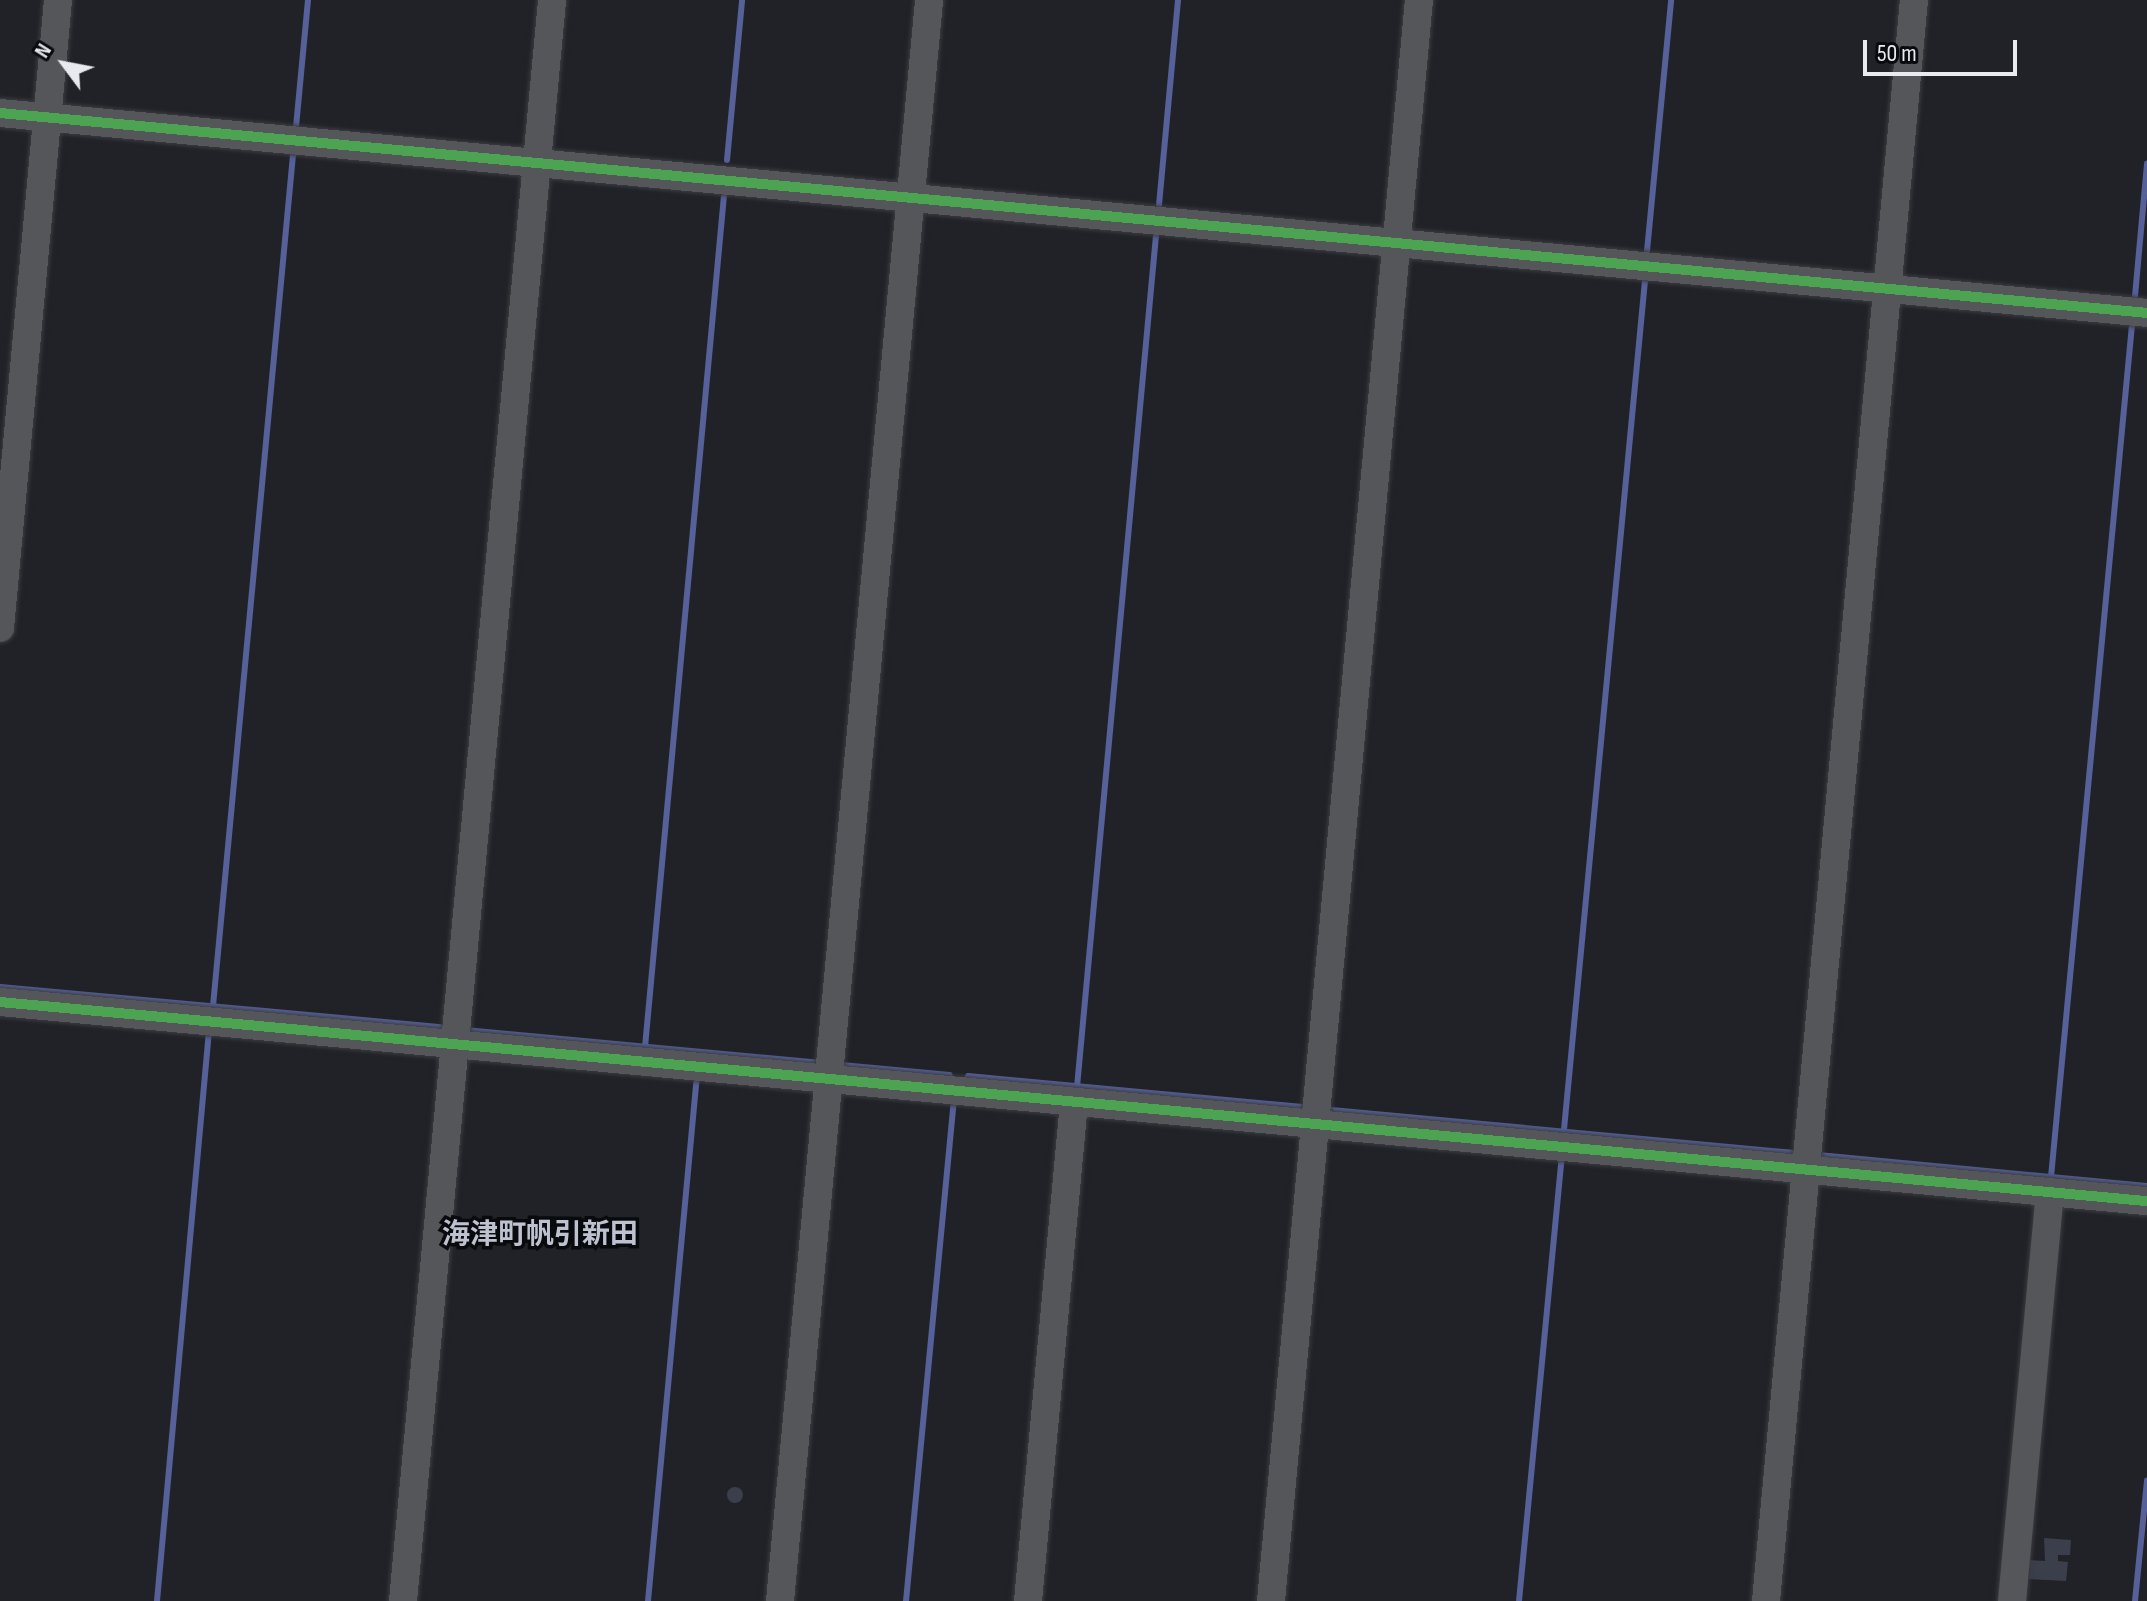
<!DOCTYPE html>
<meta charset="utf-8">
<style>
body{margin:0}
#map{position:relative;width:2147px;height:1601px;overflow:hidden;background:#212227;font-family:"Sofia Sans Condensed","Noto Sans JP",sans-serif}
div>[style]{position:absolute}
.stream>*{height:6px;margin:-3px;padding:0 3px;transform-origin:3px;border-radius:3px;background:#566099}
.building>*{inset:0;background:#3b3e4b}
.round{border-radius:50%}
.roads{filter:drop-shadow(0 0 2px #3b3c41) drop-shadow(0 0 2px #3b3c41)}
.minor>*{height:28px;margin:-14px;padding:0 14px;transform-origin:14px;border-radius:14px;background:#555659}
.cycleway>*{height:10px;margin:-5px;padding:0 5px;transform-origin:5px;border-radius:5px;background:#4ca352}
span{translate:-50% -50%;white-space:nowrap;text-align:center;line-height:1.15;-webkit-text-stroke:7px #090a0e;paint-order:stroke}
.quarter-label{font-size:28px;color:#bec1ce;font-weight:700}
.north{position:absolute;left:24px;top:24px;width:80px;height:80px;-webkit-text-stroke:6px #090a0e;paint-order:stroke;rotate:302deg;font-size:22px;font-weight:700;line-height:32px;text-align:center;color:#e8eaf0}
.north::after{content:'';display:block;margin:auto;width:28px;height:36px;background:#e8eaf0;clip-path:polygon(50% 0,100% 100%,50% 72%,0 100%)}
.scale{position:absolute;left:1863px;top:40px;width:154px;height:36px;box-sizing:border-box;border:4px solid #e8eaf0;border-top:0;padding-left:10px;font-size:24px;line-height:28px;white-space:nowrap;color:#e8eaf0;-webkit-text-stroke:6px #090a0e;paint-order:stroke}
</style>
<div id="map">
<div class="stream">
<i style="left:296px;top:127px;width:128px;rotate:-84.6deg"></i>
<i style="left:727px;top:160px;width:161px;rotate:-84.6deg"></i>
<i style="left:1159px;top:205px;width:206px;rotate:-84.7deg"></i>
<i style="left:1647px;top:251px;width:252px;rotate:-84.5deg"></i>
<i style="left:2135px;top:296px;width:133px;rotate:-84.8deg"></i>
<i style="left:0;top:987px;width:451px;rotate:5.2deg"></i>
<i style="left:213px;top:1006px;width:855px;rotate:-84.63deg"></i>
<i style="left:465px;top:1030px;width:358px;rotate:5.3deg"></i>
<i style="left:645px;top:1047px;width:855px;rotate:-84.7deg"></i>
<i style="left:841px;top:1065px;width:109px;rotate:5.2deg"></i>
<i style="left:968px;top:1076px;width:344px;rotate:5.3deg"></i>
<i style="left:1077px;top:1087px;width:855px;rotate:-84.7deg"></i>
<i style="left:1331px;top:1110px;width:472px;rotate:5.3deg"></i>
<i style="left:1563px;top:1140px;width:864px;rotate:-84.55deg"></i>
<i style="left:1818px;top:1155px;width:330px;rotate:5.4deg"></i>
<i style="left:2051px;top:1177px;width:856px;rotate:-84.57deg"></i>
<i style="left:157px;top:1601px;width:572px;rotate:-84.79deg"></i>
<i style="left:648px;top:1601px;width:528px;rotate:-84.68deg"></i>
<i style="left:906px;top:1601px;width:504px;rotate:-84.54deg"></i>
<i style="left:1519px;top:1601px;width:448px;rotate:-84.5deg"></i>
<i style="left:2135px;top:1601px;width:121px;rotate:-84.3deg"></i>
</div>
<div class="building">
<i class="round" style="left:727px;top:1487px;width:16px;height:16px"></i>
<i style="clip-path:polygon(2044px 1538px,2071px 1540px,2070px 1555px,2058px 1555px,2058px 1561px,2068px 1562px,2066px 1581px,2029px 1579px,2030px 1560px,2045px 1561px)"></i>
</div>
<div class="roads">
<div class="minor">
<i style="left:0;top:113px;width:2156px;rotate:5.32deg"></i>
<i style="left:0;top:628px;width:631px;rotate:-84.72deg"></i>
<i style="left:0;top:1002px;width:2156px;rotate:5.3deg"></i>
<i style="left:403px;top:1601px;width:1608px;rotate:-84.68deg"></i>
<i style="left:780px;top:1601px;width:1608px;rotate:-84.68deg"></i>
<i style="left:1028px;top:1601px;width:501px;rotate:-84.73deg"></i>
<i style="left:1271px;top:1601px;width:1608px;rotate:-84.72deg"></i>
<i style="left:1766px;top:1601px;width:1608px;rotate:-84.72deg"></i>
<i style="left:2012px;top:1601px;width:411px;rotate:-84.7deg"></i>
</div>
</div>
<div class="cycleway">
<i style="left:0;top:113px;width:2156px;rotate:5.32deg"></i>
<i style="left:0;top:1002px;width:2156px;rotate:5.3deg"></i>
</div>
<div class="quarter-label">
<span style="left:540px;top:1235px">海津町帆引新田</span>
</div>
<div class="north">N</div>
<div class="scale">50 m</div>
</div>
